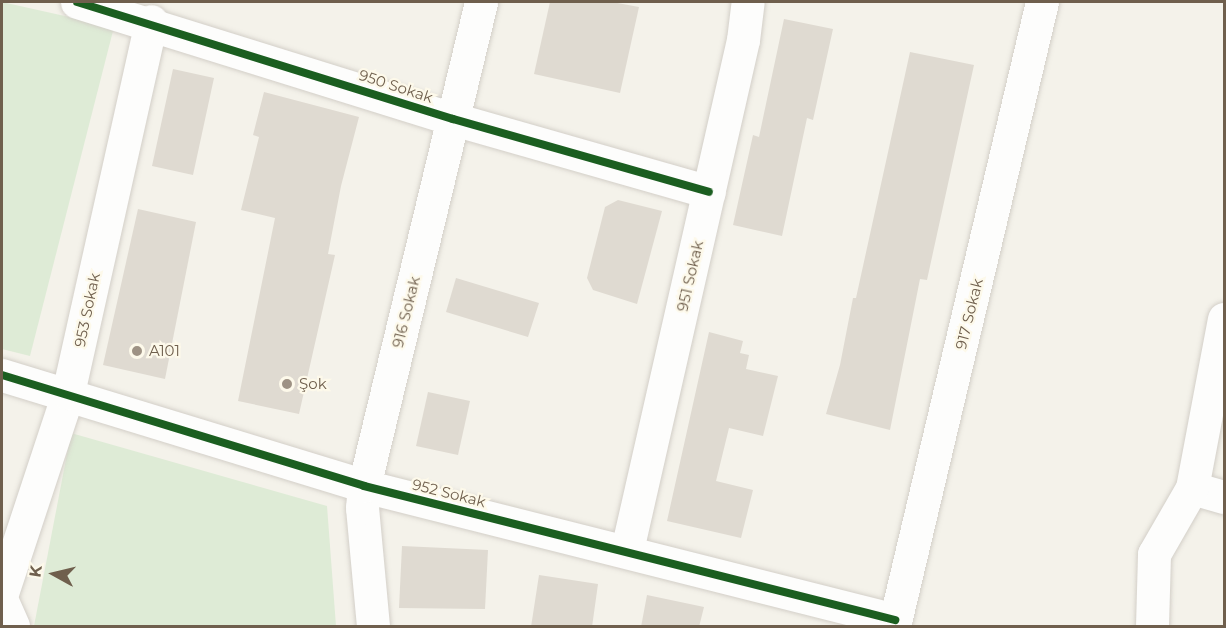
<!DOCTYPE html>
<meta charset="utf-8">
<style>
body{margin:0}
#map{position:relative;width:1226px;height:628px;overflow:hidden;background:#f4f2ea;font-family:Montserrat,sans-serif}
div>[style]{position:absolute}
.green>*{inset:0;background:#deebd6}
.building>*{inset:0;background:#dfdad1}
.roads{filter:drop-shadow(0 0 2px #d3cfc8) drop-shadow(0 0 2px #d3cfc8)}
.minor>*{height:33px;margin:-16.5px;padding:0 16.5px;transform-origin:16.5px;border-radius:16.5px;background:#fdfdfc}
.cycleway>*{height:8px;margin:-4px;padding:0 4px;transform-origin:4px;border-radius:4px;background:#1b5e20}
.dots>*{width:16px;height:16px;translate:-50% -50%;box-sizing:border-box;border:3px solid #fdf9ea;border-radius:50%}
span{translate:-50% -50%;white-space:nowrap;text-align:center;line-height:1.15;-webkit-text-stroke:4.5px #fdf9ea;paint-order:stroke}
.street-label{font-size:15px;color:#6f5f4d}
.poi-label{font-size:15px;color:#6f5f4d}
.left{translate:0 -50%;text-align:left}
.frame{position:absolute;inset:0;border:3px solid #6f5f4d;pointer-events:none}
.north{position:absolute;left:24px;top:544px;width:60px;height:60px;-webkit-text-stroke:4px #fdf9ea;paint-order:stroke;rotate:278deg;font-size:16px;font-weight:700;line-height:24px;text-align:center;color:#6f5f4d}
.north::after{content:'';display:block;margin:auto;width:21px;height:27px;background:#6f5f4d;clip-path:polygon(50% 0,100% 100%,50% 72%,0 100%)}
</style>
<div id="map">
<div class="green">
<i style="clip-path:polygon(2px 2px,114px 27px,30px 356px,2px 349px)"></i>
<i style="clip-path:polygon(71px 433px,327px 506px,336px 626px,34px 626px)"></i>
</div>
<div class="building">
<i style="clip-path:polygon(550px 2px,612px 2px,639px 7px,620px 93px,534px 74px)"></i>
<i style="clip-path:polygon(784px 19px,833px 29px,813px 120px,807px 118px,782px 236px,733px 225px,753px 135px,759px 137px)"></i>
<i style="clip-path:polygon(910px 52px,974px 65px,927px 280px,920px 279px,890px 430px,826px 414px,840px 365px,853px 298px,856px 298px)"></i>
<i style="clip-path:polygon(173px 69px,214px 78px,193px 175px,152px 166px)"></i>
<i style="clip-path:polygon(264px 92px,359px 117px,341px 186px,328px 254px,335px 255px,299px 414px,238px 401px,275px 218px,241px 210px,259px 137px,253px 135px)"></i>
<i style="clip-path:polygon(618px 200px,662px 211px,637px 304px,593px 290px,587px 278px,605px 207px)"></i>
<i style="clip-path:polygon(138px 209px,196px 222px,165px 379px,103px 365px)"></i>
<i style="clip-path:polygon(456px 278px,539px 303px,528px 337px,446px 312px)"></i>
<i style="clip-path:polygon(709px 332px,743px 341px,740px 353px,749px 355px,746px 369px,778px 376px,763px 436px,729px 428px,716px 481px,753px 490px,741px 538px,667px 521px)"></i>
<i style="clip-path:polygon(428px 392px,470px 401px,458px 455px,416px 446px)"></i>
<i style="clip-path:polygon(402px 546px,488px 550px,485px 609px,399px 608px)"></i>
<i style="clip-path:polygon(539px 575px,598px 584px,592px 627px,531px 627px)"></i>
<i style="clip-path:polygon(647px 595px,704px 607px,699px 627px,641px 627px)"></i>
</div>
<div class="roads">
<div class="minor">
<i style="left:77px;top:2px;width:394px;rotate:17.3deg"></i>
<i style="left:453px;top:119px;width:266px;rotate:15.9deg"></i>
<i style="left:2px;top:375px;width:379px;rotate:17deg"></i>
<i style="left:364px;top:486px;width:548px;rotate:14.16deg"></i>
<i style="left:1192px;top:488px;width:33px;rotate:16deg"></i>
<i style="left:627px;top:550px;width:523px;rotate:-77.19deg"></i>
<i style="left:743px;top:40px;width:38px;rotate:-83deg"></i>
<i style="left:2px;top:593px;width:211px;rotate:-71.7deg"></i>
<i style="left:68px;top:393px;width:381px;rotate:-77.4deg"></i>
<i style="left:2px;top:601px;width:27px;rotate:66deg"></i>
<i style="left:373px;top:626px;width:119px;rotate:-95.3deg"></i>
<i style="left:362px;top:508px;width:22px;rotate:-85deg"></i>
<i style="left:364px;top:486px;width:498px;rotate:-76.4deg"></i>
<i style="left:894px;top:626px;width:641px;rotate:-76.66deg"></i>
<i style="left:1152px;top:626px;width:72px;rotate:-88.4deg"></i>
<i style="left:1154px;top:554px;width:76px;rotate:-60.1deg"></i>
<i style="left:1192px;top:488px;width:172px;rotate:-79.3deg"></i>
</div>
</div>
<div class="cycleway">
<i style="left:77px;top:2px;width:394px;rotate:17.3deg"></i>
<i style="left:453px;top:119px;width:266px;rotate:15.9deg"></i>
<i style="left:2px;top:375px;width:379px;rotate:17deg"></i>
<i style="left:364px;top:486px;width:548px;rotate:14.16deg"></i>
</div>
<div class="dots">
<i style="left:137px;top:351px;background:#9e9284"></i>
<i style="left:287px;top:384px;background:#9e9284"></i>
</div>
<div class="street-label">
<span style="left:396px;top:86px;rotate:18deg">950 Sokak</span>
<span style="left:690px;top:276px;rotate:-77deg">951 Sokak</span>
<span style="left:87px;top:310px;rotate:-78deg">953 Sokak</span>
<span style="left:406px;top:312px;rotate:-76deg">916 Sokak</span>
<span style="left:969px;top:314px;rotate:-76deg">917 Sokak</span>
<span style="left:449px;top:493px;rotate:14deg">952 Sokak</span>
</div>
<div class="poi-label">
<span class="left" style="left:149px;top:351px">A101</span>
<span class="left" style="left:299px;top:384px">Şok</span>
</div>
<div class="frame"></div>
<div class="north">K</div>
</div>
